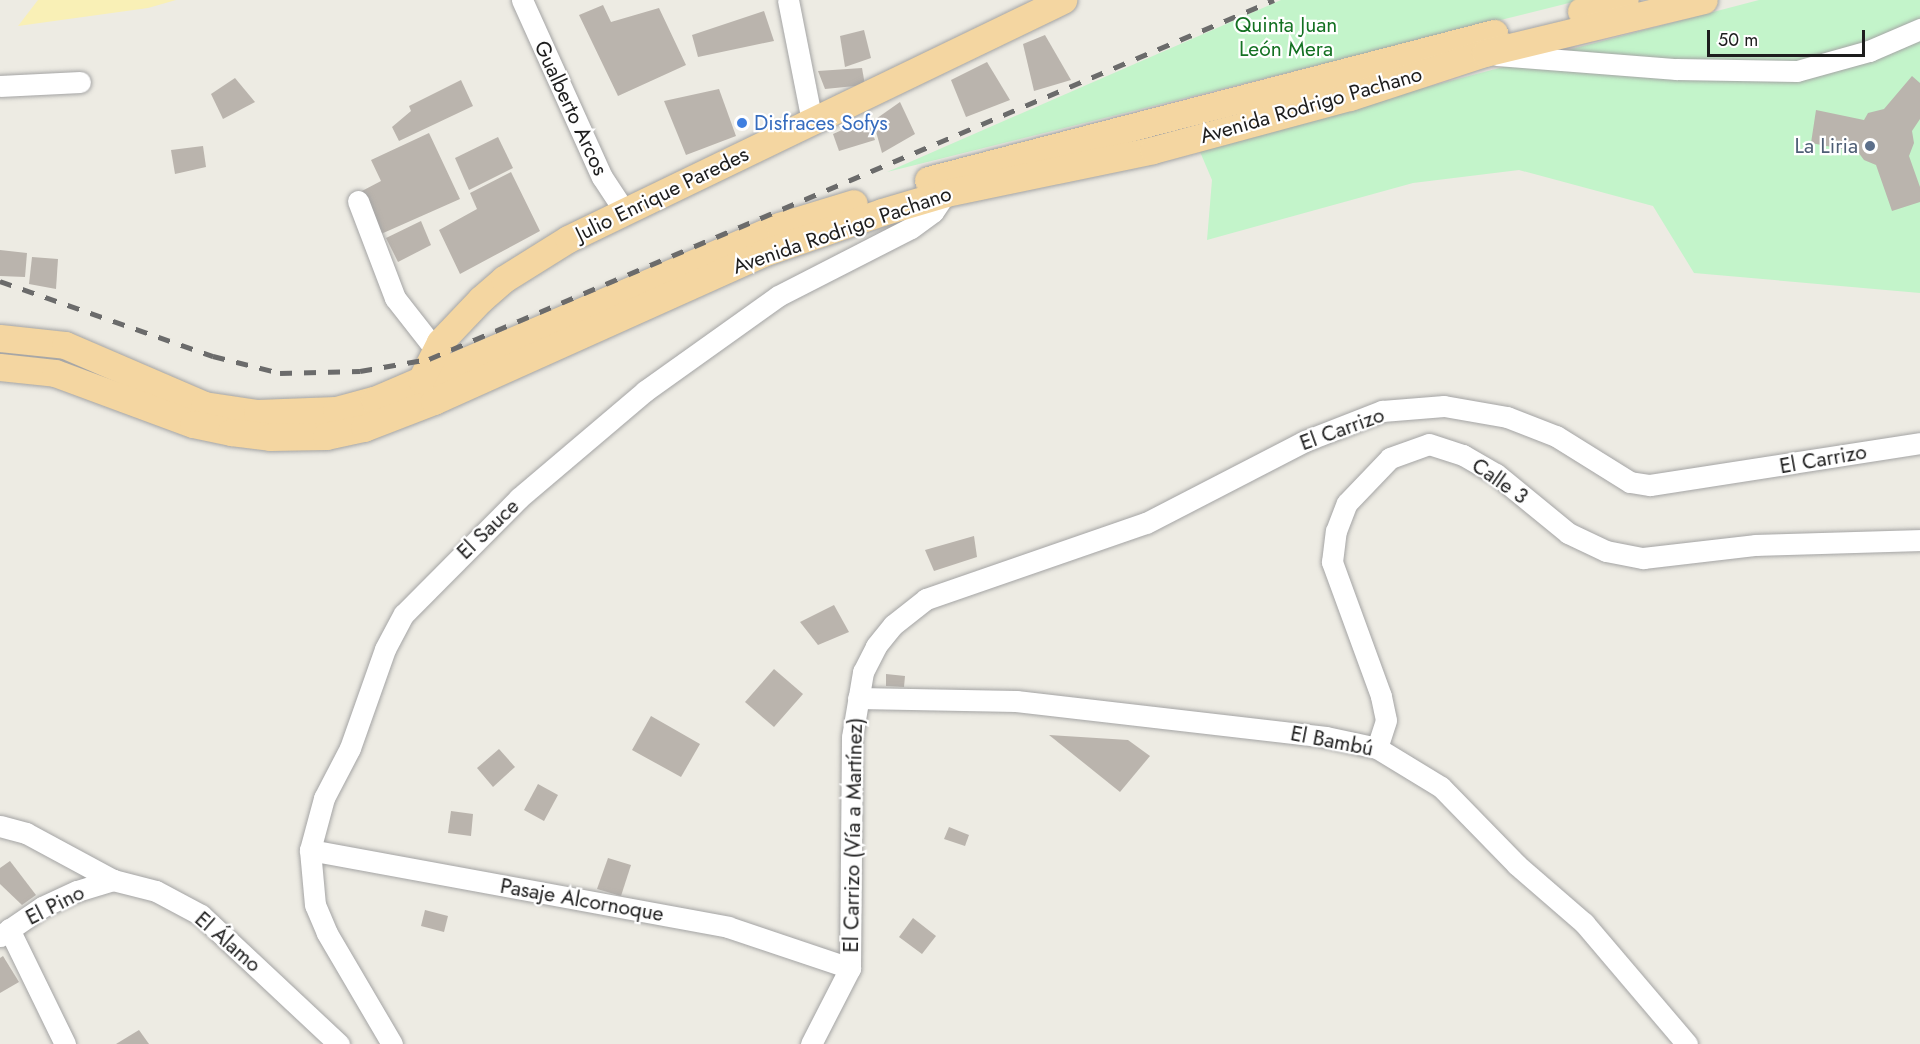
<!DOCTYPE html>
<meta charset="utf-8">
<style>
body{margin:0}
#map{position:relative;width:1920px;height:1044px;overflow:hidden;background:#edebe3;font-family:Jost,sans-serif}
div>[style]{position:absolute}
.sand>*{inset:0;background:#f9f0b6}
.park>*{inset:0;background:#c3f4ca}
.building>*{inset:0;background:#bab4ad}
.roads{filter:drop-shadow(0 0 2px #a4a4a4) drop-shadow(0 0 2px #a4a4a4)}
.minor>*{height:21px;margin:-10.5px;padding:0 10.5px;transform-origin:10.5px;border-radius:10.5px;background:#fff}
.major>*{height:27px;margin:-13.5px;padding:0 13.5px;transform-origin:13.5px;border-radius:13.5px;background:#f4d6a1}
.rail>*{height:4.5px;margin-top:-2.25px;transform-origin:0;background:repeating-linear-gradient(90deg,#6b6b6b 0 12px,transparent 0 24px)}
.dots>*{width:16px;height:16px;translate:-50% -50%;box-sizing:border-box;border:3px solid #fff;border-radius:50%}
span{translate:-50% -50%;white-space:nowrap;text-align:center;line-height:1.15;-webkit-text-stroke:4.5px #fff;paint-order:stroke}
.park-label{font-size:21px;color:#147122}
.street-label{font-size:21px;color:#1d1d1d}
.shop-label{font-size:21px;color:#366cbe}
.left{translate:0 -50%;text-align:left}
.service-label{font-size:21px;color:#4e5e75}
.right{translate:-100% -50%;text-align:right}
.scale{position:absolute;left:1707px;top:30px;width:158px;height:27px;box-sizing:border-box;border:3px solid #1d1d1d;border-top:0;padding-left:8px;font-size:18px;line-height:21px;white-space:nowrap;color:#1d1d1d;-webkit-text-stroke:4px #fff;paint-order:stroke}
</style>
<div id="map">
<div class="sand">
<i style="clip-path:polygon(38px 0,176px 0,148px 8px,18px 26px)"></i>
</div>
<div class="park">
<i style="clip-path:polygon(1281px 0,1581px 0,887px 172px)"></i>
<i style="clip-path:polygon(1759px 0,1920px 0,1920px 293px,1694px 273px,1653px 206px,1519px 170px,1413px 183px,1207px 240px,1212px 180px,1198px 147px)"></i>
</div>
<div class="building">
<i style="clip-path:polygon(603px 5px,611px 22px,659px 8px,686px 65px,618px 96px,579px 15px)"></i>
<i style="clip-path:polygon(764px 11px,774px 41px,698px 57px,692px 35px)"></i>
<i style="clip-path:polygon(864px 30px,871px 58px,845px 67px,840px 36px)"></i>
<i style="clip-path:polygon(1045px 35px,1071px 80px,1034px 91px,1023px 44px)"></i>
<i style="clip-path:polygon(987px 62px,1010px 100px,966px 117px,951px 80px)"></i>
<i style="clip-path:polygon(862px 68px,865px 85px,825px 89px,818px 71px)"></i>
<i style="clip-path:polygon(1912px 76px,1920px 83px,1920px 119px,1912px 131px,1914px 143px,1909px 156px,1920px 187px,1920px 202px,1892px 211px,1876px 165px,1864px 160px,1858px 152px,1811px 143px,1816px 110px,1864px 120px,1868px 113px,1884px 109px)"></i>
<i style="clip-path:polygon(235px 78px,255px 102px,223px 119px,211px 94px)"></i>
<i style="clip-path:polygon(461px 80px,473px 106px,399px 141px,392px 127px,411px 111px,409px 106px)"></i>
<i style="clip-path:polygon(719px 89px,736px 136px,686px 155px,664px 101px)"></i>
<i style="clip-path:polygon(900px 102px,915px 134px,882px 153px,873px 121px)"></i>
<i style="clip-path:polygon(867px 119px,875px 140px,839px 151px,833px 134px)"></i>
<i style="clip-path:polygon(429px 133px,460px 199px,381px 234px,360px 192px,381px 181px,371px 160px)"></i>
<i style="clip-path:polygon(498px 137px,513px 168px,469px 190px,455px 158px)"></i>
<i style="clip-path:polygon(203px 146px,206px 167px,175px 174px,171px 150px)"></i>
<i style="clip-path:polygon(511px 172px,540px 231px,460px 274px,439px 230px,477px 209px,470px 193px)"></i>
<i style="clip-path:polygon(421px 221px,431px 245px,398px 262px,386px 238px)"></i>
<i style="clip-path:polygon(0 250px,27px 253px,25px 277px,0 276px)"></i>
<i style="clip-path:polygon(32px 257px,58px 259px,56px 289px,29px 284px)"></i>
<i style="clip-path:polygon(974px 536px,977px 557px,934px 571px,925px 550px)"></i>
<i style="clip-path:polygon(834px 605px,849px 632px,818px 645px,800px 622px)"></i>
<i style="clip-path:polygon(774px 669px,803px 694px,774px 727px,745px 702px)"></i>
<i style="clip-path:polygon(886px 674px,905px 676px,904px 687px,886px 686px)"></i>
<i style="clip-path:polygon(651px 716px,700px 744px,681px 777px,632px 750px)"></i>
<i style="clip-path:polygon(1049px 735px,1128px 740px,1150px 756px,1120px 792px)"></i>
<i style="clip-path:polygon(499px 749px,515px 767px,493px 787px,477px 768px)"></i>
<i style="clip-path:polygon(538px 784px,558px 795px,544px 821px,524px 810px)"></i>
<i style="clip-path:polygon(451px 811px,473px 814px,471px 836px,448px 833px)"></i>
<i style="clip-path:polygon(949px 827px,969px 835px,965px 846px,944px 839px)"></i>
<i style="clip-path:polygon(608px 858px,631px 865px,621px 896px,597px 889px)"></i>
<i style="clip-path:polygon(10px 861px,36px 895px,22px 905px,0 884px,0 868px)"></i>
<i style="clip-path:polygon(425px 910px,448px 916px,444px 932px,421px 926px)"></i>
<i style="clip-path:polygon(913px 918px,936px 936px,922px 954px,899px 937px)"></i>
<i style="clip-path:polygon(3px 956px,19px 982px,0 993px,0 958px)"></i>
<i style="clip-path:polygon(139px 1030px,149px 1044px,116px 1044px)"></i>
</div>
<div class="roads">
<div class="minor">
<i style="left:522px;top:0;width:194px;rotate:65.7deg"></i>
<i style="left:602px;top:177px;width:42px;rotate:56.7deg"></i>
<i style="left:788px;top:0;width:123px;rotate:78.8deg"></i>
<i style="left:1497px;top:55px;width:180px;rotate:4.5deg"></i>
<i style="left:1676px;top:69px;width:121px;rotate:0.9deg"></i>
<i style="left:1797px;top:71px;width:75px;rotate:-15.5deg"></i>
<i style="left:1869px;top:51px;width:56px;rotate:-23.3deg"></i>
<i style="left:0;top:86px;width:80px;rotate:-2.9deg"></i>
<i style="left:358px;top:201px;width:104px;rotate:69.1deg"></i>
<i style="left:395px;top:298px;width:65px;rotate:51.9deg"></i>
<i style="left:858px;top:698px;width:158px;rotate:1.1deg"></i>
<i style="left:1016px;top:701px;width:312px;rotate:6.6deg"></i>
<i style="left:1326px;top:737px;width:52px;rotate:12.2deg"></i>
<i style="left:1377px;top:748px;width:75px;rotate:31.4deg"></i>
<i style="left:1441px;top:787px;width:109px;rotate:45.7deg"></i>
<i style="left:1517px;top:865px;width:89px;rotate:40.9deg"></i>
<i style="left:1584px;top:923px;width:159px;rotate:49.6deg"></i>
<i style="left:1377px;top:748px;width:29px;rotate:-72deg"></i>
<i style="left:1386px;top:720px;width:25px;rotate:-102deg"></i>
<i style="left:1381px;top:696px;width:143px;rotate:-110.1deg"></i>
<i style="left:1332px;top:562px;width:31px;rotate:-83deg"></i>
<i style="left:1336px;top:531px;width:30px;rotate:-69deg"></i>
<i style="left:1347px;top:503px;width:62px;rotate:-46.3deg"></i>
<i style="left:1390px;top:458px;width:41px;rotate:-19.7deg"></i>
<i style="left:1429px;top:444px;width:36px;rotate:18deg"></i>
<i style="left:1463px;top:455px;width:38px;rotate:30deg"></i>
<i style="left:1496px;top:474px;width:93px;rotate:39.3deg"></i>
<i style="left:1568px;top:533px;width:42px;rotate:25.3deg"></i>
<i style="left:1606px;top:551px;width:38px;rotate:11deg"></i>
<i style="left:1643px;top:558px;width:114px;rotate:-6.6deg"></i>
<i style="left:1756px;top:545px;width:164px;rotate:-1.7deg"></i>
<i style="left:0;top:826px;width:27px;rotate:15deg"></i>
<i style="left:26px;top:833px;width:99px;rotate:28.4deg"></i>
<i style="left:113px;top:880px;width:44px;rotate:14.3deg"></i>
<i style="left:156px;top:891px;width:51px;rotate:28.1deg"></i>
<i style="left:201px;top:915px;width:189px;rotate:43.1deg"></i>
<i style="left:310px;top:850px;width:425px;rotate:10.4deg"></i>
<i style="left:728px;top:927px;width:129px;rotate:18.6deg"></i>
<i style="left:9px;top:929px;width:128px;rotate:64deg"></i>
<i style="left:0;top:936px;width:51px;rotate:-34.6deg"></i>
<i style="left:42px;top:907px;width:38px;rotate:-25deg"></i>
<i style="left:77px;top:891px;width:38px;rotate:-17deg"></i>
<i style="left:392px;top:1044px;width:129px;rotate:-120.4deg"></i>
<i style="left:327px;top:933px;width:30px;rotate:-113deg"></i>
<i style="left:315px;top:905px;width:55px;rotate:-95.2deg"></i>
<i style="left:310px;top:850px;width:54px;rotate:-74.9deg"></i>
<i style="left:324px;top:798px;width:56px;rotate:-62.5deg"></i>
<i style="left:350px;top:748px;width:105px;rotate:-70.5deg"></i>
<i style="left:385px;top:649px;width:40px;rotate:-62deg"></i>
<i style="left:404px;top:614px;width:163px;rotate:-45.2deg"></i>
<i style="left:519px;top:498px;width:165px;rotate:-40.3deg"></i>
<i style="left:645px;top:391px;width:163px;rotate:-35.5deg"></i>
<i style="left:778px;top:296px;width:149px;rotate:-27.1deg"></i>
<i style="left:911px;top:228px;width:27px;rotate:-36deg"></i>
<i style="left:933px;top:212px;width:23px;rotate:-56deg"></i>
<i style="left:946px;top:193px;width:8px;rotate:-97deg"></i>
<i style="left:811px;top:1044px;width:85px;rotate:-62.8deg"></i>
<i style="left:850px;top:968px;width:231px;rotate:-89.5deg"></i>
<i style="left:852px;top:737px;width:66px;rotate:-80.4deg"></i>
<i style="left:863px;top:672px;width:29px;rotate:-63deg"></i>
<i style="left:876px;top:646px;width:27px;rotate:-51deg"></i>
<i style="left:893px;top:625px;width:42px;rotate:-38.2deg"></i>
<i style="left:926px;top:599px;width:233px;rotate:-19.1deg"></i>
<i style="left:1146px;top:523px;width:179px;rotate:-27.3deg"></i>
<i style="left:1305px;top:441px;width:83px;rotate:-21.3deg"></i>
<i style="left:1382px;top:411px;width:62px;rotate:-4.6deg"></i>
<i style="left:1444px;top:406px;width:64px;rotate:9.9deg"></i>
<i style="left:1507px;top:417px;width:53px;rotate:21.2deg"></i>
<i style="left:1556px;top:436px;width:87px;rotate:31.9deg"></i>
<i style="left:1630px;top:482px;width:20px;rotate:9deg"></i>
<i style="left:1650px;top:485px;width:273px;rotate:-8.8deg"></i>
</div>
<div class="major">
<i style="left:1581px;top:11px;width:45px;rotate:-14deg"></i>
<i style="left:928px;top:180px;width:585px;rotate:-14.56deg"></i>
<i style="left:0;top:338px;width:65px;rotate:6.1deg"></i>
<i style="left:65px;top:345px;width:151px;rotate:23.3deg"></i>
<i style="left:204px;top:405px;width:54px;rotate:8.6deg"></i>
<i style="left:257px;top:413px;width:79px;rotate:-2.2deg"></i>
<i style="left:336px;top:410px;width:39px;rotate:-15deg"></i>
<i style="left:374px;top:400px;width:441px;rotate:-23.2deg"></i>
<i style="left:779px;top:226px;width:78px;rotate:-17deg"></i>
<i style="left:0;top:367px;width:55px;rotate:6.2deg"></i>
<i style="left:55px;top:373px;width:147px;rotate:20.3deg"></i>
<i style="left:193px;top:424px;width:39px;rotate:12deg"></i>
<i style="left:231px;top:432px;width:39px;rotate:7deg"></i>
<i style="left:270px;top:437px;width:56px;rotate:-1deg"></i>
<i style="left:326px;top:436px;width:39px;rotate:-12deg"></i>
<i style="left:364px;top:428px;width:75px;rotate:-21.1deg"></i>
<i style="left:434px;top:401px;width:361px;rotate:-24.2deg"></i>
<i style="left:763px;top:253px;width:126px;rotate:-19deg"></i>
<i style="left:882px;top:212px;width:67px;rotate:-16.5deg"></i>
<i style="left:946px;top:193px;width:211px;rotate:-11.7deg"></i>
<i style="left:1153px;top:150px;width:204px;rotate:-15.1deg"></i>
<i style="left:1350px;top:97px;width:142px;rotate:-18.1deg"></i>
<i style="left:1485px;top:53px;width:225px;rotate:-13.6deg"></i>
<i style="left:421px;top:380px;width:42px;rotate:-63.4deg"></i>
<i style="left:440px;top:342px;width:59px;rotate:-46.4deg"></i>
<i style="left:481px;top:299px;width:30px;rotate:-41deg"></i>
<i style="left:504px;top:279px;width:75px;rotate:-32deg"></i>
<i style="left:568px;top:239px;width:550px;rotate:-25.77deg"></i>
</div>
</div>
<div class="rail">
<i style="left:0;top:281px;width:226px;rotate:19.4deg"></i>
<i style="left:213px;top:356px;width:69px;rotate:14.2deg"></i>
<i style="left:280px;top:373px;width:80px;rotate:-1.4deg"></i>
<i style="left:360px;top:371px;width:70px;rotate:-9.9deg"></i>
<i style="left:429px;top:359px;width:918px;rotate:-23.02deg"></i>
</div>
<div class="dots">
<i style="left:742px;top:123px;background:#3f7fe0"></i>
<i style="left:1870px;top:146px;background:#5c6f8a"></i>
</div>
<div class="park-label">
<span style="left:1286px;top:37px">Quinta Juan<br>León Mera</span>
</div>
<div class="street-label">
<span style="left:1311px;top:105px;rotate:-16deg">Avenida Rodrigo Pachano</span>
<span style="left:571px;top:108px;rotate:65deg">Gualberto Arcos</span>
<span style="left:662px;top:194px;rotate:-26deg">Julio Enrique Paredes</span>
<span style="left:842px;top:230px;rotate:-19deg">Avenida Rodrigo Pachano</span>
<span style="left:1342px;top:429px;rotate:-20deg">El Carrizo</span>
<span style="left:1823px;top:459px;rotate:-10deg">El Carrizo</span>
<span style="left:1500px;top:481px;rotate:35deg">Calle 3</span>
<span style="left:488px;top:529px;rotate:-44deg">El Sauce</span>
<span style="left:1332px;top:741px;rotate:11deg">El Bambú</span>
<span style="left:853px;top:835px;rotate:-89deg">El Carrizo (Vía a Martínez)</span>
<span style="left:582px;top:900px;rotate:10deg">Pasaje Alcornoque</span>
<span style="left:55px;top:905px;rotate:-27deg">El Pino</span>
<span style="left:228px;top:942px;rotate:41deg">El Álamo</span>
</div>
<div class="shop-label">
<span class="left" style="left:754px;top:123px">Disfraces Sofys</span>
</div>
<div class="service-label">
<span class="right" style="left:1858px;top:146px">La Liria</span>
</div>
<div class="scale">50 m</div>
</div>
